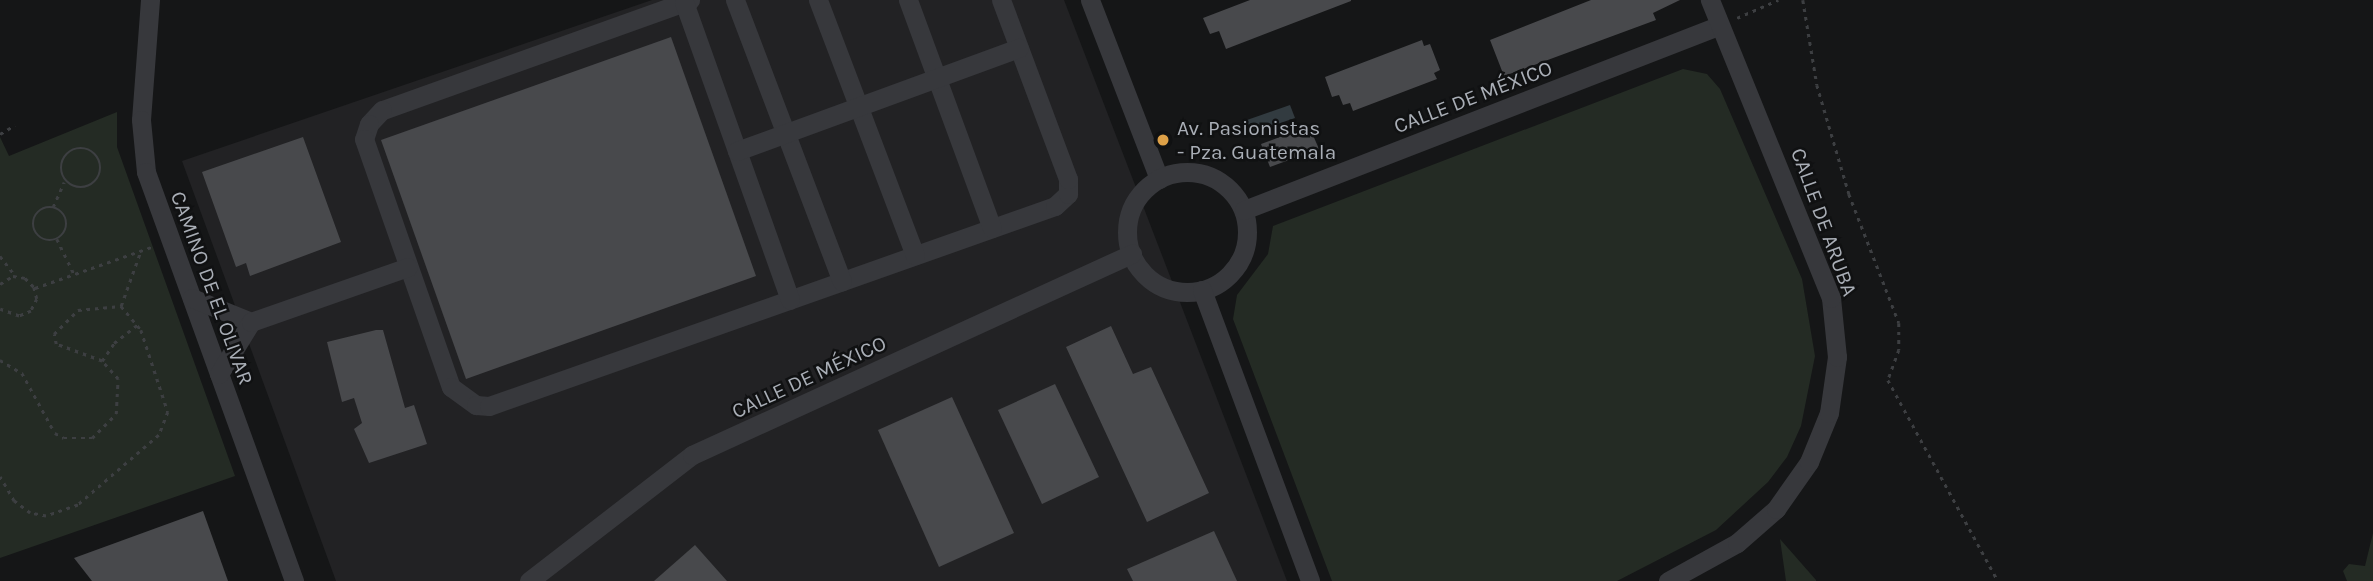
<!DOCTYPE html>
<meta charset="utf-8">
<style>
body{margin:0}
#map{position:relative;width:2373px;height:581px;overflow:hidden;background:#151617;font-family:Karla,sans-serif}
div>[style]{position:absolute}
.built>*{inset:0;background:#222224}
.green>*{inset:0;background:#242b24}
.water>*{inset:0;background:#323b40}
.building>*{inset:0;background:#48494c}
.path>*{height:2.5px;margin-top:-1.25px;transform-origin:0;background:repeating-linear-gradient(90deg,#3d3f42 0 3.5px,transparent 0 8.5px)}
.path>.ring{margin:-1.25px;padding:0;box-sizing:content-box;background:none;border:2.5px solid #3d3f42;border-radius:50%}
.minor>*{height:19px;margin:-9.5px;padding:0 9.5px;transform-origin:9.5px;border-radius:9.5px;background:#37383c}
.minor>.ring{margin:-9.5px;padding:0;box-sizing:content-box;background:none;border:19px solid #37383c;border-radius:50%}
.dots>*{width:19px;height:19px;translate:-50% -50%;box-sizing:border-box;border:4px solid #101112;border-radius:50%}
span{translate:-50% -50%;white-space:nowrap;text-align:center;line-height:1.15;-webkit-text-stroke:5px #101112;paint-order:stroke}
.street-label{font-size:21px;color:#a9aeb6}
.poi-label{font-size:21px;color:#a9aeb6}
.left{translate:0 -50%;text-align:left}
</style>
<div id="map">
<div class="built">
<i style="clip-path:polygon(652px 0,1064px 0,1287px 581px,336px 581px,182px 161px)"></i>
</div>
<div class="green">
<i style="clip-path:polygon(1683px 69px,1707px 74px,1720px 89px,1802px 279px,1815px 356px,1801px 426px,1787px 457px,1768px 482px,1716px 530px,1617px 581px,1332px 581px,1233px 319px,1237px 295px,1268px 254px,1273px 226px)"></i>
<i style="clip-path:polygon(117px 112px,117px 147px,235px 476px,0 558px,0 137px,9px 156px)"></i>
<i style="clip-path:polygon(2373px 533px,2373px 581px,2347px 581px,2343px 571px,2349px 564px,2365px 566px)"></i>
<i style="clip-path:polygon(1780px 539px,1816px 580px,1816px 581px,1786px 581px)"></i>
</div>
<div class="water">
<i style="clip-path:polygon(1290px 105px,1295px 118px,1251px 133px,1247px 120px)"></i>
</div>
<div class="building">
<i style="clip-path:polygon(1250px 0,1351px 0,1351px 1px,1226px 49px,1219px 31px,1210px 34px,1203px 18px)"></i>
<i style="clip-path:polygon(1591px 0,1680px 0,1653px 13px,1656px 20px,1504px 76px,1490px 40px)"></i>
<i style="clip-path:polygon(671px 37px,756px 276px,466px 379px,381px 140px)"></i>
<i style="clip-path:polygon(1422px 40px,1424px 46px,1430px 44px,1440px 70px,1434px 73px,1437px 79px,1353px 111px,1350px 103px,1343px 105px,1339px 95px,1332px 97px,1325px 77px)"></i>
<i style="clip-path:polygon(1309px 126px,1319px 149px,1270px 167px,1261px 144px)"></i>
<i style="clip-path:polygon(303px 137px,341px 242px,250px 276px,246px 263px,236px 267px,202px 172px)"></i>
<i style="clip-path:polygon(1111px 326px,1133px 374px,1151px 367px,1209px 493px,1147px 522px,1066px 347px)"></i>
<i style="clip-path:polygon(376px 330px,383px 330px,405px 408px,414px 405px,427px 444px,369px 463px,354px 429px,362px 423px,354px 398px,342px 402px,327px 342px)"></i>
<i style="clip-path:polygon(1055px 384px,1099px 477px,1042px 504px,998px 410px)"></i>
<i style="clip-path:polygon(952px 397px,1014px 533px,939px 567px,878px 430px)"></i>
<i style="clip-path:polygon(203px 511px,228px 581px,92px 581px,74px 558px)"></i>
<i style="clip-path:polygon(1214px 531px,1237px 581px,1133px 581px,1127px 569px)"></i>
<i style="clip-path:polygon(695px 545px,727px 581px,654px 581px)"></i>
</div>
<div class="path">
<i style="left:1803px;top:0;width:86px;rotate:80.6deg"></i>
<i style="left:1817px;top:85px;width:114px;rotate:73.6deg"></i>
<i style="left:1849px;top:194px;width:138px;rotate:68.8deg"></i>
<i style="left:1899px;top:323px;width:27px;rotate:90deg"></i>
<i style="left:1899px;top:350px;width:32px;rotate:110deg"></i>
<i style="left:1888px;top:380px;width:229px;rotate:61.3deg"></i>
<i style="left:1737px;top:18px;width:45px;rotate:-23.7deg"></i>
<i style="left:0;top:134px;width:17px;rotate:-31deg"></i>
<i class="ring" style="left:61px;top:148px;width:37.5px;height:37.5px"></i>
<i style="left:53px;top:207px;width:27px;rotate:-66deg"></i>
<i class="ring" style="left:33px;top:207px;width:31.5px;height:31.5px"></i>
<i style="left:57px;top:239px;width:39px;rotate:64deg"></i>
<i style="left:0;top:256px;width:24px;rotate:52deg"></i>
<i style="left:0;top:284px;width:15px;rotate:-32deg"></i>
<i style="left:13px;top:276px;width:12px;rotate:9deg"></i>
<i style="left:25px;top:278px;width:13px;rotate:45deg"></i>
<i style="left:34px;top:287px;width:12px;rotate:76deg"></i>
<i style="left:37px;top:299px;width:13px;rotate:117deg"></i>
<i style="left:31px;top:311px;width:13px;rotate:157deg"></i>
<i style="left:19px;top:316px;width:20px;rotate:-160deg"></i>
<i style="left:35px;top:288px;width:126px;rotate:-19.4deg"></i>
<i style="left:121px;top:306px;width:59px;rotate:-70.3deg"></i>
<i style="left:0;top:360px;width:26px;rotate:31deg"></i>
<i style="left:22px;top:373px;width:68px;rotate:61.2deg"></i>
<i style="left:55px;top:433px;width:10px;rotate:29deg"></i>
<i style="left:64px;top:438px;width:28px"></i>
<i style="left:92px;top:438px;width:34px;rotate:-45deg"></i>
<i style="left:116px;top:414px;width:35px;rotate:-87deg"></i>
<i style="left:118px;top:379px;width:24px;rotate:-132deg"></i>
<i style="left:102px;top:361px;width:49px;rotate:-159.7deg"></i>
<i style="left:56px;top:344px;width:10px;rotate:-101deg"></i>
<i style="left:54px;top:334px;width:34px;rotate:-45deg"></i>
<i style="left:78px;top:310px;width:43px;rotate:-5.3deg"></i>
<i style="left:121px;top:306px;width:31px;rotate:50deg"></i>
<i style="left:141px;top:330px;width:86px;rotate:71.8deg"></i>
<i style="left:168px;top:412px;width:25px;rotate:111deg"></i>
<i style="left:159px;top:435px;width:107px;rotate:139.2deg"></i>
<i style="left:78px;top:505px;width:34px;rotate:161deg"></i>
<i style="left:46px;top:516px;width:16px;rotate:-169deg"></i>
<i style="left:30px;top:513px;width:20px;rotate:-143deg"></i>
<i style="left:14px;top:501px;width:28px;rotate:-120deg"></i>
<i style="left:102px;top:361px;width:22px;rotate:-56deg"></i>
<i style="left:114px;top:343px;width:31px;rotate:-38deg"></i>
</div>
<div class="minor">
<i style="left:150px;top:0;width:120px;rotate:94.3deg"></i>
<i style="left:141px;top:120px;width:52px;rotate:84.5deg"></i>
<i style="left:146px;top:172px;width:435px;rotate:70.1deg"></i>
<i style="left:690px;top:0;width:327px;rotate:160.3deg"></i>
<i style="left:382px;top:110px;width:19px;rotate:133deg"></i>
<i style="left:369px;top:124px;width:16px;rotate:108deg"></i>
<i style="left:364px;top:139px;width:263px;rotate:70.7deg"></i>
<i style="left:451px;top:387px;width:31px;rotate:36deg"></i>
<i style="left:476px;top:405px;width:13px;rotate:4deg"></i>
<i style="left:489px;top:406px;width:600px;rotate:-19.46deg"></i>
<i style="left:1055px;top:206px;width:18px;rotate:-43deg"></i>
<i style="left:1068px;top:194px;width:15px;rotate:-90deg"></i>
<i style="left:1068px;top:179px;width:191px;rotate:-110.5deg"></i>
<i style="left:735px;top:0;width:301px;rotate:69.2deg"></i>
<i style="left:818px;top:0;width:273px;rotate:69.2deg"></i>
<i style="left:908px;top:0;width:243px;rotate:69.8deg"></i>
<i style="left:1090px;top:0;width:192px;rotate:68.9deg"></i>
<i style="left:684px;top:2px;width:316px;rotate:70.4deg"></i>
<i style="left:737px;top:151px;width:300px;rotate:-20.1deg"></i>
<i class="ring" style="left:1127px;top:172px;width:101px;height:101px"></i>
<i style="left:1244px;top:210px;width:508px;rotate:-21.22deg"></i>
<i style="left:1202px;top:290px;width:310px;rotate:69.6deg"></i>
<i style="left:192px;top:298px;width:64px;rotate:22.1deg"></i>
<i style="left:219px;top:374px;width:61px;rotate:-58.4deg"></i>
<i style="left:251px;top:322px;width:166px;rotate:-19.3deg"></i>
<i style="left:529px;top:581px;width:206px;rotate:-37.7deg"></i>
<i style="left:692px;top:455px;width:484px;rotate:-24.6deg"></i>
<i style="left:1668px;top:581px;width:79px;rotate:-28.8deg"></i>
<i style="left:1737px;top:543px;width:52px;rotate:-41.1deg"></i>
<i style="left:1776px;top:509px;width:57px;rotate:-54.9deg"></i>
<i style="left:1809px;top:462px;width:53px;rotate:-67.8deg"></i>
<i style="left:1829px;top:413px;width:57px;rotate:-81.9deg"></i>
<i style="left:1837px;top:357px;width:59px;rotate:-95.8deg"></i>
<i style="left:1831px;top:298px;width:322px;rotate:-112.1deg"></i>
</div>
<div class="dots">
<i style="left:1163px;top:140px;background:#dda047"></i>
</div>
<div class="street-label">
<span style="left:1473px;top:97px;rotate:-21deg">CALLE DE MÉXICO</span>
<span style="left:1824px;top:222px;rotate:70deg">CALLE DE ARUBA</span>
<span style="left:212px;top:288px;rotate:70deg">CAMINO DE EL OLIVAR</span>
<span style="left:809px;top:377px;rotate:-25deg">CALLE DE MÉXICO</span>
</div>
<div class="poi-label">
<span class="left" style="left:1177px;top:140px">Av. Pasionistas<br>- Pza. Guatemala</span>
</div>
</div>
